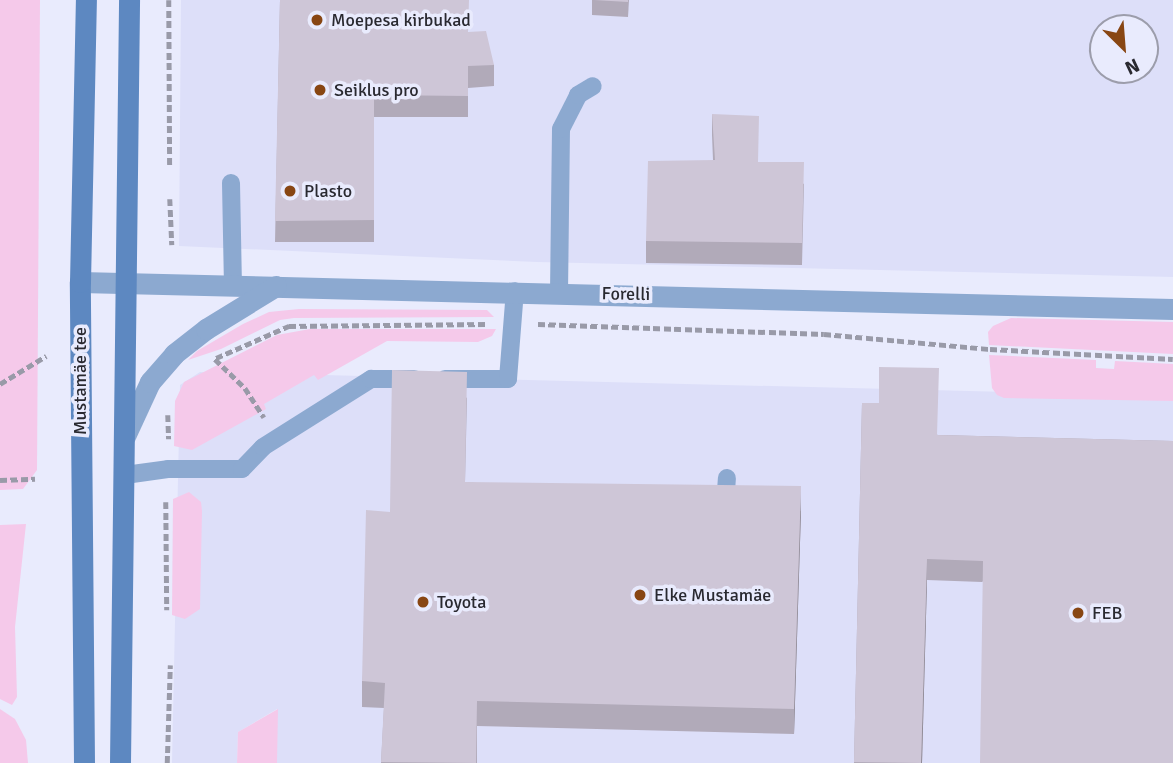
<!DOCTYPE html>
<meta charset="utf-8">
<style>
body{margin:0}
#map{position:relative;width:1173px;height:763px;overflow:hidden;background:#e9ebfd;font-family:Signika,sans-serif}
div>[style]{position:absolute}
.built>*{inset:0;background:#dddff9}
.green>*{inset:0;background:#f5c9ea}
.path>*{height:4.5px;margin-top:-2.25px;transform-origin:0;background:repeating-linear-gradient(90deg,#999aa8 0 7px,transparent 0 10.5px)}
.lane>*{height:18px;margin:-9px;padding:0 9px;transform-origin:9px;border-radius:9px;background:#8ca9d0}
.street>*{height:21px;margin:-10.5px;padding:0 10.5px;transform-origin:10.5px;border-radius:10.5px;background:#8ca9d0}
.secondary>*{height:21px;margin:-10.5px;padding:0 10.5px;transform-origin:10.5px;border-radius:10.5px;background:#5d88c1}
.wall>*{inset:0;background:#b1aab9}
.shaded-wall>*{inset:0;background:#908b96}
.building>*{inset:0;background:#cec6d7}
.dots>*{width:19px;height:19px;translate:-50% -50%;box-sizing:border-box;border:4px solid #e9ebfd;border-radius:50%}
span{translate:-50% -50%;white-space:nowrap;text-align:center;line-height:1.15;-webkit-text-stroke:7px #e9ebfd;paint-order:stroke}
.poi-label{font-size:18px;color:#292930}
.left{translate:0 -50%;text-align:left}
.street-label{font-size:18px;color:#292930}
.north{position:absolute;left:1089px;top:14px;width:70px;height:70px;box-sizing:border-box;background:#e9ebfd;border:2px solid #9c9dab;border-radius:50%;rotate:155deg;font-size:19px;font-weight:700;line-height:28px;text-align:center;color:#292930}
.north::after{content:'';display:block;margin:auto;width:24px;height:32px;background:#884613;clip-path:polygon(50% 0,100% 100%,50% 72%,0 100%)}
</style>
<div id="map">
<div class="built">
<i style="clip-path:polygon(evenodd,181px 0,1173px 0,1173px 277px,537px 262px,179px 246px,181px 0,1103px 28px,1145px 28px,1145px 70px,1103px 70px,1103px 28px)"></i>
<i style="clip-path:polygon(200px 372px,1173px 396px,1173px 763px,277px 763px,277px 709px,238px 732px,237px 763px,172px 763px,180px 385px)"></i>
</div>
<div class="green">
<i style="clip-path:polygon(0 0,40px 0,37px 470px,23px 489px,0 490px)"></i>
<i style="clip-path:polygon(299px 309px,487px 310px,494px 317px,294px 318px,280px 320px,221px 349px,188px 360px,197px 351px,243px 324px,269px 312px)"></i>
<i style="clip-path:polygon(1011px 318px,1173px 322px,1173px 354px,989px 345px,988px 332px,993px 326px)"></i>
<i style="clip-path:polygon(310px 329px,496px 329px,492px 336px,478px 342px,387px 341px,318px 380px,314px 375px,264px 404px,266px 409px,192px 450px,174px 446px,175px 401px,184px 382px,277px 335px)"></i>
<i style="clip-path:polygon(989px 355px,1096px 360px,1096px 368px,1114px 369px,1115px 361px,1173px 364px,1173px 401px,1004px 398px,997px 395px,992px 388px)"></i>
<i style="clip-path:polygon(189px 492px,201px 502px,202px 511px,200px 609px,185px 619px,172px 615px,173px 499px)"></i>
<i style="clip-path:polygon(26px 524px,15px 627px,17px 697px,12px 705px,0 699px,0 525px)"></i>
<i style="clip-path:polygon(0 709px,15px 719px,26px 740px,28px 763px,0 763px)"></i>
<i style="clip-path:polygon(278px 709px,277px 763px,237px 763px,238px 732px)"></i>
</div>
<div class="path">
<i style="left:169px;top:0;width:166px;rotate:89.7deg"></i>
<i style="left:170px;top:199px;width:46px;rotate:87.5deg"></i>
<i style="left:538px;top:324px;width:286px;rotate:2deg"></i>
<i style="left:824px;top:334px;width:167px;rotate:5.2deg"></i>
<i style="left:990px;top:349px;width:183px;rotate:3.1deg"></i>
<i style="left:216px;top:358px;width:80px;rotate:-23.7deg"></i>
<i style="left:289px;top:326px;width:198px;rotate:-0.6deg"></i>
<i style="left:215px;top:359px;width:42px;rotate:44deg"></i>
<i style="left:245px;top:388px;width:35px;rotate:57deg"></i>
<i style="left:0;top:384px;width:54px;rotate:-31.3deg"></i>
<i style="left:168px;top:415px;width:24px;rotate:88deg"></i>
<i style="left:0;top:480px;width:35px;rotate:-2deg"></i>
<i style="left:166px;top:502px;width:108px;rotate:89.5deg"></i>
<i style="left:167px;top:763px;width:98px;rotate:-88.2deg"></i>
</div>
<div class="lane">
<i style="left:231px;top:183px;width:101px;rotate:88.9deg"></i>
<i style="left:559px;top:293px;width:164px;rotate:-89.3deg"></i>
<i style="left:561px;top:129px;width:38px;rotate:-63deg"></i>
<i style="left:578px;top:95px;width:17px;rotate:-31deg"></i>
<i style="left:445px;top:379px;width:63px"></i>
<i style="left:508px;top:379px;width:88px;rotate:-85.5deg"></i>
<i style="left:125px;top:475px;width:43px;rotate:-7.9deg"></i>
<i style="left:168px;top:469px;width:74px"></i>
<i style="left:242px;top:469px;width:30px;rotate:-46deg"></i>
<i style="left:263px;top:447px;width:128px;rotate:-32.2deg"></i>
<i style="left:371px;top:379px;width:43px"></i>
<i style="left:726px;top:491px;width:13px;rotate:-86deg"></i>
</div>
<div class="street">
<i style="left:80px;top:282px;width:1093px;rotate:1.42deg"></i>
<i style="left:125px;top:436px;width:60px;rotate:-65.2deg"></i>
<i style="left:150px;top:382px;width:37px;rotate:-49deg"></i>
<i style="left:174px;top:354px;width:41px;rotate:-38deg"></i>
<i style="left:206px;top:329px;width:82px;rotate:-31.6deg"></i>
</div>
<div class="secondary">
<i style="left:84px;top:763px;width:481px;rotate:-90.5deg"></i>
<i style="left:80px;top:282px;width:282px;rotate:-88.8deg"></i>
<i style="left:120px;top:763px;width:763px;rotate:-89.32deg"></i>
</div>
<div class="wall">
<i style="clip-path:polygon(280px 0,468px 32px,494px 65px,494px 86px,468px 88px,468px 117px,374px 117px,374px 242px,275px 242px)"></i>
<i style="clip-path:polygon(592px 0,629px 0,628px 17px,592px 15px)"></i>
<i style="clip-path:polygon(712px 114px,758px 162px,804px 184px,802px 265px,646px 263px,646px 241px,713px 160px,712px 135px)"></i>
<i style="clip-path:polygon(467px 397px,465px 482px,801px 511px,794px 734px,477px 726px,477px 763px,381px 763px,384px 708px,362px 707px,362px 681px,390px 512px)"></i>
<i style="clip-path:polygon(862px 403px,938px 435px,1173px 441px,982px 582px,927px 580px,922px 763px,854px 763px)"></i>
</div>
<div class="shaded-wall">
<i style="clip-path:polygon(801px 486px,801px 511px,794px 734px,794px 709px)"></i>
<i style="clip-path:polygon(927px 559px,927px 580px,922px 763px,921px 763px)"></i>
</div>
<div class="building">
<i style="clip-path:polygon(280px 0,469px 0,468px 32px,486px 31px,494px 65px,468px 66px,468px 96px,374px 95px,374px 220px,275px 221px)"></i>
<i style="clip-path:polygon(594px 0,628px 0,628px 2px)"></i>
<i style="clip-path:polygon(712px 114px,759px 116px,758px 162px,804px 162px,802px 243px,646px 241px,648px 161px,715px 160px)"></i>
<i style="clip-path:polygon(879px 367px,939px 368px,937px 435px,1173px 441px,1173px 763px,980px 763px,983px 561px,927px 559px,921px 763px,854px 762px,862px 403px,879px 403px)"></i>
<i style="clip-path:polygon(392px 370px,467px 372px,465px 482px,801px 486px,794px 709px,477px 701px,476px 763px,381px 762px,385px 683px,362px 681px,366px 510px,390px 512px)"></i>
</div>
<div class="dots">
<i style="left:317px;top:20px;background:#884613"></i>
<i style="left:320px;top:90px;background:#884613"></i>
<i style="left:290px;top:191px;background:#884613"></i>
<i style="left:640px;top:595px;background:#884613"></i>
<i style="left:423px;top:602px;background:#884613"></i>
<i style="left:1078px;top:613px;background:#884613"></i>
</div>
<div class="poi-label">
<span class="left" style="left:331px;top:20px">Moepesa kirbukad</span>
<span class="left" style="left:334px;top:90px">Seiklus pro</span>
<span class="left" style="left:304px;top:191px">Plasto</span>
<span class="left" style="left:654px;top:595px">Elke Mustamäe</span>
<span class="left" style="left:437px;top:602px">Toyota</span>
<span class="left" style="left:1092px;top:613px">FEB</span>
</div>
<div class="street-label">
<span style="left:626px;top:294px;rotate:1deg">Forelli</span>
<span style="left:80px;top:381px;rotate:-90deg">Mustamäe tee</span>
</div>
<div class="north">N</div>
</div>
